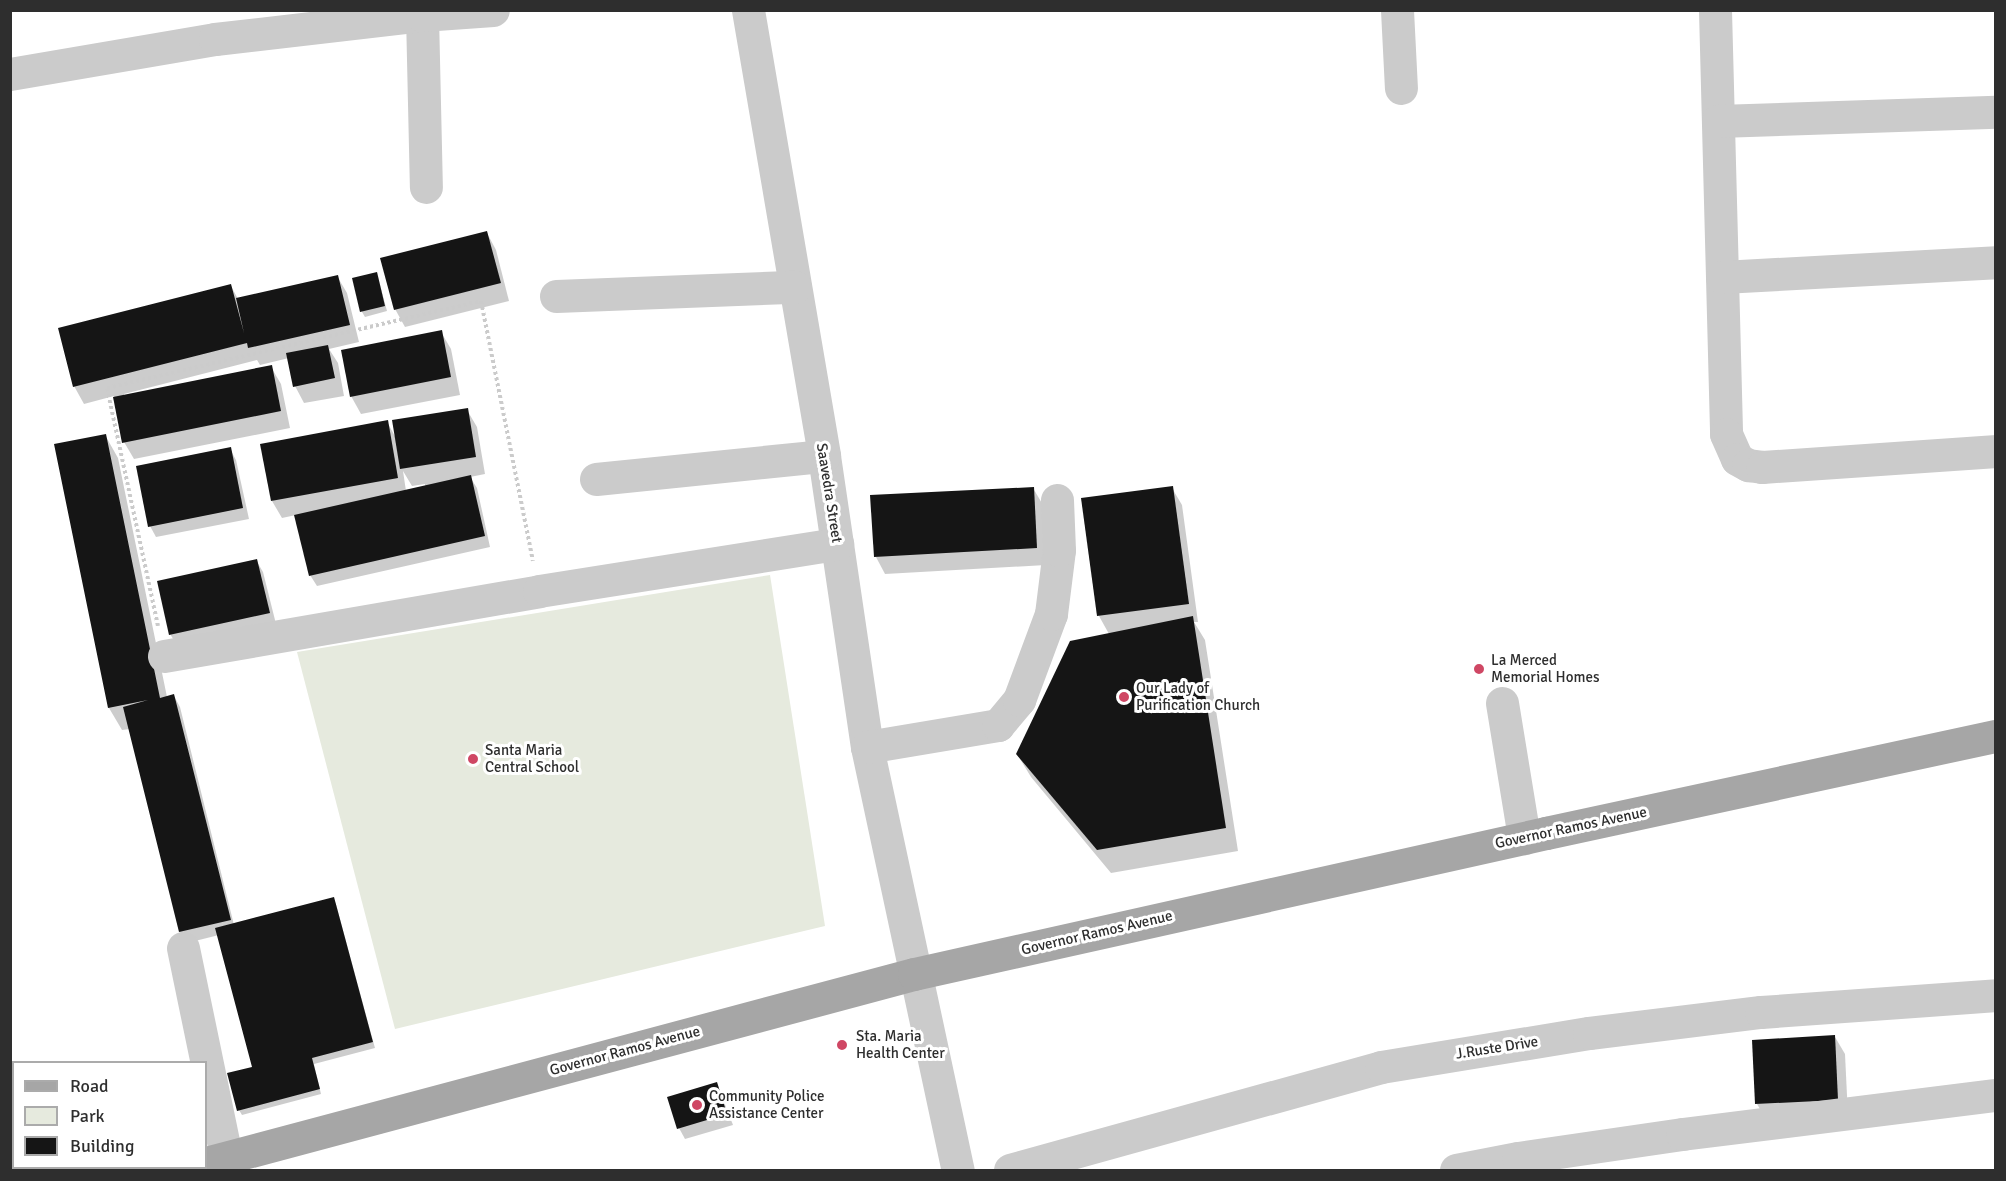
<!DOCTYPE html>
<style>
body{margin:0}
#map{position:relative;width:2006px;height:1181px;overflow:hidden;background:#fff;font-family:Signika,sans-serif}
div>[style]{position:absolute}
.green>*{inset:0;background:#e6eade}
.shadow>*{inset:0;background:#0003}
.building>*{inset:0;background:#151515}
.path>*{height:4px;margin-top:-2px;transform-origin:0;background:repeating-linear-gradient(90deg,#cbcbcb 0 3px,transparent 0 6px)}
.minor>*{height:33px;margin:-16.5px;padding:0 16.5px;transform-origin:16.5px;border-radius:16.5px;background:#cbcbcb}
.major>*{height:33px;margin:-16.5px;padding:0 16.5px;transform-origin:16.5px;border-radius:16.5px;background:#a6a6a6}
.dots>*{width:16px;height:16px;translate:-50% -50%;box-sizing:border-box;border:3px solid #fff;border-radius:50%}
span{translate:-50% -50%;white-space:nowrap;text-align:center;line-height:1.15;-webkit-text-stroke:6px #fff;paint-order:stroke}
.street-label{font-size:15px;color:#2e2e2e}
.poi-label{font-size:15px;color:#2e2e2e}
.left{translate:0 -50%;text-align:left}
.frame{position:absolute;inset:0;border:12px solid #2e2e2e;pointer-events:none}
.legend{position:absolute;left:12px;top:1061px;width:195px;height:108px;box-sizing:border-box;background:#fff;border:2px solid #ababab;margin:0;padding:8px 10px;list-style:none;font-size:18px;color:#2e2e2e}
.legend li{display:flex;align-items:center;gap:12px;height:30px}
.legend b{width:30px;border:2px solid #ababab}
</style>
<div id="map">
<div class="green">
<i style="clip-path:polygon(770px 575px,825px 926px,395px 1029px,297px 652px)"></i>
</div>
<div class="shadow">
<i style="clip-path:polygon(487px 233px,496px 250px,509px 301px,405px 327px,395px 309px)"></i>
<i style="clip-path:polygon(377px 274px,387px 311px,365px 317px,362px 312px)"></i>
<i style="clip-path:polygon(337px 276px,347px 293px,359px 342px,329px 349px,338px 363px,344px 396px,304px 403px,295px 386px,289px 358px,260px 365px,257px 360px,124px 394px,124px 396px,271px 367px,281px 384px,290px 428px,134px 459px,124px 442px,114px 396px,84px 404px,74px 386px,231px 286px,238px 299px)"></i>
<i style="clip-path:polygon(441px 332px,451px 349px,460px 395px,361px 414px,351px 396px)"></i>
<i style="clip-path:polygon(evenodd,467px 410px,477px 427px,485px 474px,470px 477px,477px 488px,490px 547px,317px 586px,310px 575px,296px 515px,282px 518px,272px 501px,387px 422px,396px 438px,467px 410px,403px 471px,412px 486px,425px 484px,425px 487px,406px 491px,403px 471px)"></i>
<i style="clip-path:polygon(105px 435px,118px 458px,167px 697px,174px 696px,180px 707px,234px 925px,333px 898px,336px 904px,375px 1048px,314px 1064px,321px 1094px,242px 1115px,239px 1110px,254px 1068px,219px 935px,187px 943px,180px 932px,130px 729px,122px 730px,109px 708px)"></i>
<i style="clip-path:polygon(230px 449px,236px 460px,249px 519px,156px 537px,150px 526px)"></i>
<i style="clip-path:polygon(1033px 488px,1043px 505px,1046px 565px,885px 574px,876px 557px)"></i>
<i style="clip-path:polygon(1172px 488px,1182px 505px,1198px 622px,1194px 622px,1205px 640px,1238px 851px,1111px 873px,1031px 777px,1017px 754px,1109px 634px,1099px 616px,1083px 500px)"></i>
<i style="clip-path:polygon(256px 560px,263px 572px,276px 624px,177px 645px,170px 634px)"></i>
<i style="clip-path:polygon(1835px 1037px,1845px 1054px,1848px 1116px,1767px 1121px,1757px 1104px)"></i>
<i style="clip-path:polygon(717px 1084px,733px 1125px,685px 1139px,679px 1128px)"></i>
</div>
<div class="building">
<i style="clip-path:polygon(487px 231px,501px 283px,394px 310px,380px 258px)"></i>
<i style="clip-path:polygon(377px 272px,385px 306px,360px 312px,352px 278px)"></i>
<i style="clip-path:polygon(338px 275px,350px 325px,248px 348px,247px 343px,73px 387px,58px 328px,231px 284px,244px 333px,236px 298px)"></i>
<i style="clip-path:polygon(442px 330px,451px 377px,350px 397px,341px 350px)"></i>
<i style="clip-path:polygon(328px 345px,335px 378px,293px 387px,286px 353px)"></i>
<i style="clip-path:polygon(272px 365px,281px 411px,122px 443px,113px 397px)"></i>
<i style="clip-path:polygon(468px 408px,476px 457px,400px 469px,392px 420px)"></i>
<i style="clip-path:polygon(388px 420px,398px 478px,271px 501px,260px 444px)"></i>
<i style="clip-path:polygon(106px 434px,160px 698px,174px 694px,231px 920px,179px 932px,123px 707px,148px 700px,108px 708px,54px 444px)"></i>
<i style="clip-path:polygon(231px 447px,243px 508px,148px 527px,136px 466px)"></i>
<i style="clip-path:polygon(471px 475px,485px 536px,309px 576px,294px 515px)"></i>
<i style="clip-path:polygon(1173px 486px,1189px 604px,1097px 616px,1081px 498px)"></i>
<i style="clip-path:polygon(1034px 487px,1037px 548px,874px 557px,870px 495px)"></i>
<i style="clip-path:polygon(257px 559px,270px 613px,169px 635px,157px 581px)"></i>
<i style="clip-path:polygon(1193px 616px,1226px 828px,1097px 850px,1016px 754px,1070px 641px)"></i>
<i style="clip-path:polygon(334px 897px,373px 1042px,312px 1058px,320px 1089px,237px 1111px,227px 1073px,252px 1067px,215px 928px)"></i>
<i style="clip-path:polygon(1835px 1035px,1838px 1100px,1755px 1104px,1752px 1040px)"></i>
<i style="clip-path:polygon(717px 1082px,727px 1114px,677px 1129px,667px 1097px)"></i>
</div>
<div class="path">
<i style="left:158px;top:626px;width:243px;rotate:-102.1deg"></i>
<i style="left:107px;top:388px;width:384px;rotate:-13.1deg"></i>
<i style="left:481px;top:301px;width:265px;rotate:78.7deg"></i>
</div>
<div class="minor">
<i style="left:748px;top:10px;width:452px;rotate:80.3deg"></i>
<i style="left:824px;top:456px;width:294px;rotate:81.6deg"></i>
<i style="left:867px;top:747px;width:433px;rotate:77.9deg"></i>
<i style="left:1397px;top:10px;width:78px;rotate:87.1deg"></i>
<i style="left:1715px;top:10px;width:424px;rotate:88.5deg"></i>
<i style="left:1726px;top:434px;width:27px;rotate:66deg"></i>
<i style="left:1737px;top:459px;width:13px;rotate:29deg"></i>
<i style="left:1748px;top:465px;width:14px;rotate:8deg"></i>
<i style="left:1762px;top:467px;width:235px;rotate:-3.9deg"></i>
<i style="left:422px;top:15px;width:172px;rotate:88.7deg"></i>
<i style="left:10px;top:74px;width:208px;rotate:-9.7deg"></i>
<i style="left:215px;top:39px;width:208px;rotate:-6.6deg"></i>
<i style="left:422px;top:15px;width:71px;rotate:-4deg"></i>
<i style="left:1718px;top:121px;width:278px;rotate:-1.9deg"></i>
<i style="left:1722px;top:277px;width:274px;rotate:-3.1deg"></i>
<i style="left:556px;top:296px;width:239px;rotate:-2.2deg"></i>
<i style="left:596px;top:479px;width:229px;rotate:-5.8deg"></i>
<i style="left:164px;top:656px;width:381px;rotate:-9.8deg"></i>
<i style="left:539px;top:591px;width:302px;rotate:-9deg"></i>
<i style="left:1502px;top:703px;width:137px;rotate:80.7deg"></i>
<i style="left:867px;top:747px;width:133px;rotate:-9.5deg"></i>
<i style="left:998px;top:725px;width:33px;rotate:-50deg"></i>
<i style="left:1019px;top:700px;width:92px;rotate:-69.6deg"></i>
<i style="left:1051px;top:614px;width:64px;rotate:-82.9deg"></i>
<i style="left:1059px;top:550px;width:50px;rotate:-92.3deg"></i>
<i style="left:183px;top:948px;width:212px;rotate:78.3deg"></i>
<i style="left:1010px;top:1170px;width:385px;rotate:-15.5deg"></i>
<i style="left:1381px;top:1067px;width:211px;rotate:-9.3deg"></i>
<i style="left:1589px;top:1033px;width:173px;rotate:-7deg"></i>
<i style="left:1761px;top:1012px;width:236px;rotate:-4.1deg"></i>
<i style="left:1456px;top:1170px;width:63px;rotate:-11deg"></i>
<i style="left:1518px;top:1158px;width:166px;rotate:-8.3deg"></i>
<i style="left:1682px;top:1134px;width:316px;rotate:-7.1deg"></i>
</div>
<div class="major">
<i style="left:206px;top:1163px;width:733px;rotate:-14.95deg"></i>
<i style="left:914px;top:974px;width:648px;rotate:-12.58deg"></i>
<i style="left:1546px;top:833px;width:460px;rotate:-12.2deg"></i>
</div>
<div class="dots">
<i style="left:1479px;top:669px;background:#cf4764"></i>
<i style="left:1124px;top:697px;background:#cf4764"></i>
<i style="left:473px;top:759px;background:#cf4764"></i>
<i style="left:842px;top:1045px;background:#cf4764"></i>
<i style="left:697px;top:1105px;background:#cf4764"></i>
</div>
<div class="street-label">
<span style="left:829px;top:493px;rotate:81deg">Saavedra Street</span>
<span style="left:1571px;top:828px;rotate:-12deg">Governor Ramos Avenue</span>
<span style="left:1097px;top:933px;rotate:-13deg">Governor Ramos Avenue</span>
<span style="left:1497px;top:1048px;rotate:-9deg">J.Ruste Drive</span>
<span style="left:625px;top:1051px;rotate:-15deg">Governor Ramos Avenue</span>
</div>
<div class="poi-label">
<span class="left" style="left:1491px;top:669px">La Merced<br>Memorial Homes</span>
<span class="left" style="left:1136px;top:697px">Our Lady of<br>Purification Church</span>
<span class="left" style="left:485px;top:759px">Santa Maria<br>Central School</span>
<span class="left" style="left:856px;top:1045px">Sta. Maria<br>Health Center</span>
<span class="left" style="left:709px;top:1105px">Community Police<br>Assistance Center</span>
</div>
<div class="frame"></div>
<ul class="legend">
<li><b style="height:8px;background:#a6a6a6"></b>Road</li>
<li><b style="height:16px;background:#e6eade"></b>Park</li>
<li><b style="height:16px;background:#151515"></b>Building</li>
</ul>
</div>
